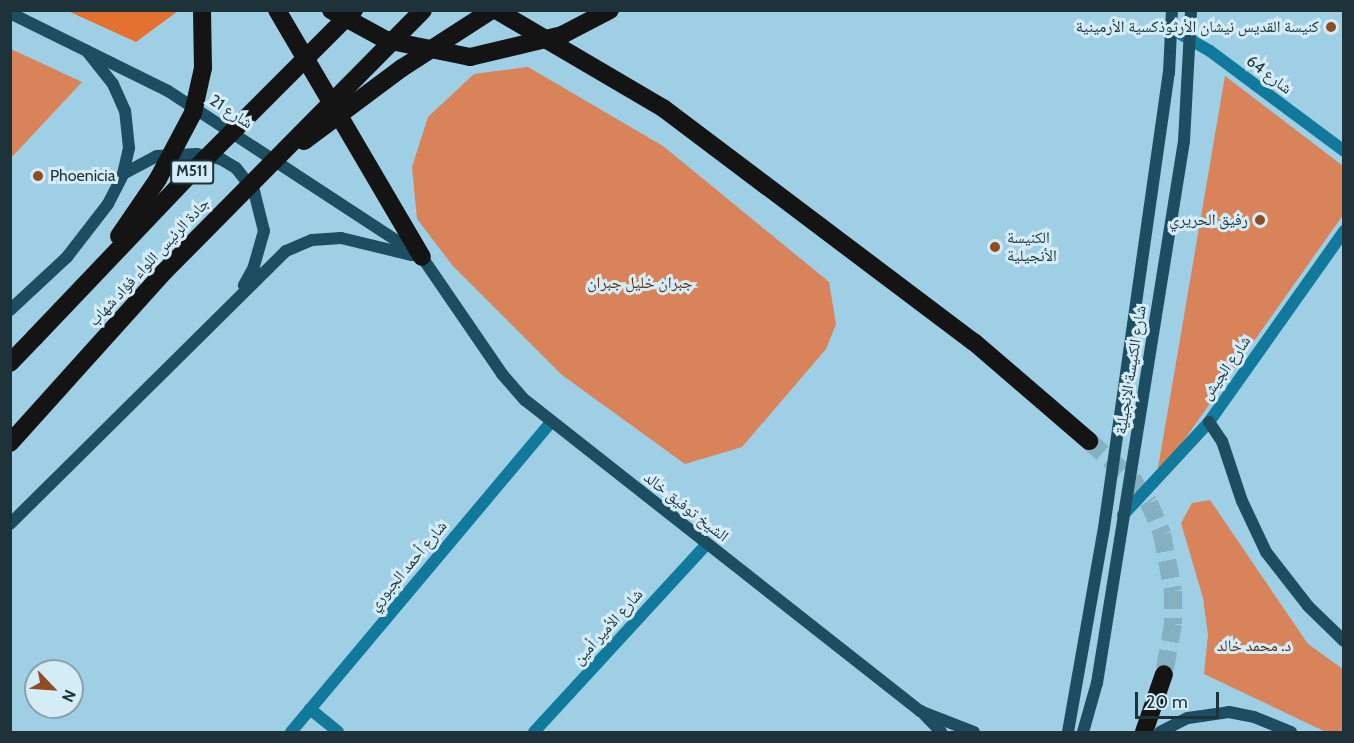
<!DOCTYPE html>
<meta charset="utf-8">
<style>
body{margin:0}
#map{position:relative;width:1354px;height:743px;overflow:hidden;background:#9ecfe4;font-family:Cabin,"Noto Naskh Arabic",sans-serif}
div>[style]{position:absolute}
.green>*{inset:0;background:#d88359}
.forest>*{inset:0;background:#e57130}
.highway-tunnel>*{height:18px;margin-top:-9px;transform-origin:0;background:repeating-linear-gradient(90deg,#84b0c2 0 18px,transparent 0 27px)}
.street>*{height:12px;margin:-6px;padding:0 6px;transform-origin:6px;border-radius:6px;background:#117a9c}
.secondary>*{height:12px;margin:-6px;padding:0 6px;transform-origin:6px;border-radius:6px;background:#1c4d60}
.highway>*{height:18px;margin:-9px;padding:0 9px;transform-origin:9px;border-radius:9px;background:#141414}
.highway-bridge>*{height:18px;margin:-9px;padding:0 9px;transform-origin:9px;border-radius:9px;background:#141414}
.dots>*{width:16px;height:16px;translate:-50% -50%;box-sizing:border-box;border:3px solid #d4ecf6;border-radius:50%}
span{translate:-50% -50%;white-space:nowrap;text-align:center;line-height:1.15;-webkit-text-stroke:6px #d4ecf6;paint-order:stroke}
.shield-label span{padding:2px 4px;background:#d4ecf6;border:2px solid;border-radius:4px;-webkit-text-stroke-width:0}
.shield-label{font-size:15px;color:#1e323a;font-weight:700}
.poi-label{font-size:16px;color:#1e323a}
.right{translate:-100% -50%;text-align:right}
.left{translate:0 -50%;text-align:left}
.street-label{font-size:16px;color:#1e323a}
.park-label{font-size:16px;color:#5c2d15}
.frame{position:absolute;inset:0;border:12px solid #1e323a;pointer-events:none}
.north{position:absolute;left:24px;top:659px;width:60px;height:60px;box-sizing:border-box;background:#d4ecf6;border:2px solid #8ba2ab;border-radius:50%;rotate:115deg;font-size:16px;font-weight:700;line-height:24px;text-align:center;color:#1e323a}
.north::after{content:'';display:block;margin:auto;width:21px;height:27px;background:#914b25;clip-path:polygon(50% 0,100% 100%,50% 72%,0 100%)}
.scale{position:absolute;left:1135px;top:692px;width:84px;height:27px;box-sizing:border-box;border:3px solid #1e323a;border-top:0;padding-left:8px;font-size:18px;line-height:21px;white-space:nowrap;color:#1e323a;-webkit-text-stroke:4px #d4ecf6;paint-order:stroke}
</style>
<div id="map">
<div class="green">
<i style="clip-path:polygon(11px 49px,82px 82px,11px 158px)"></i>
<i style="clip-path:polygon(528px 67px,663px 146px,829px 282px,836px 324px,826px 349px,742px 447px,685px 464px,562px 375px,453px 266px,417px 219px,412px 167px,428px 117px,474px 74px)"></i>
<i style="clip-path:polygon(1225px 76px,1343px 166px,1343px 215px,1156px 480px)"></i>
<i style="clip-path:polygon(1210px 500px,1308px 644px,1343px 669px,1343px 732px,1326px 732px,1204px 674px,1208px 635px,1203px 598px,1181px 523px,1192px 503px)"></i>
</div>
<div class="forest">
<i style="clip-path:polygon(178px 11px,136px 42px,68px 11px,178px 10px)"></i>
</div>
<div class="highway-tunnel">
<i style="left:1089px;top:441px;width:57px;rotate:41.5deg"></i>
<i style="left:1132px;top:479px;width:29px;rotate:55deg"></i>
<i style="left:1149px;top:503px;width:34px;rotate:67deg"></i>
<i style="left:1162px;top:534px;width:58px;rotate:79.1deg"></i>
<i style="left:1173px;top:591px;width:33px;rotate:90deg"></i>
<i style="left:1173px;top:624px;width:51px;rotate:100.2deg"></i>
</div>
<div class="street">
<i style="left:1172px;top:29px;width:44px;rotate:30.1deg"></i>
<i style="left:1210px;top:51px;width:167px;rotate:36.7deg"></i>
<i style="left:1123px;top:515px;width:127px;rotate:-47.2deg"></i>
<i style="left:1209px;top:422px;width:234px;rotate:-54.7deg"></i>
<i style="left:310px;top:709px;width:36px;rotate:39deg"></i>
<i style="left:291px;top:732px;width:405px;rotate:-50deg"></i>
<i style="left:534px;top:732px;width:255px;rotate:-47.4deg"></i>
</div>
<div class="secondary">
<i style="left:10px;top:13px;width:176px;rotate:26.3deg"></i>
<i style="left:168px;top:91px;width:303px;rotate:33.2deg"></i>
<i style="left:422px;top:257px;width:142px;rotate:55.6deg"></i>
<i style="left:502px;top:374px;width:35px;rotate:49deg"></i>
<i style="left:525px;top:400px;width:503px;rotate:38.21deg"></i>
<i style="left:920px;top:711px;width:58px;rotate:21.3deg"></i>
<i style="left:123px;top:174px;width:38px;rotate:-28deg"></i>
<i style="left:157px;top:156px;width:40px;rotate:-2.9deg"></i>
<i style="left:197px;top:154px;width:25px;rotate:12deg"></i>
<i style="left:221px;top:159px;width:17px;rotate:31deg"></i>
<i style="left:236px;top:168px;width:29px;rotate:52deg"></i>
<i style="left:254px;top:191px;width:41px;rotate:76deg"></i>
<i style="left:264px;top:231px;width:37px;rotate:106deg"></i>
<i style="left:254px;top:267px;width:21px;rotate:119deg"></i>
<i style="left:10px;top:310px;width:78px;rotate:-42.9deg"></i>
<i style="left:67px;top:257px;width:67px;rotate:-52.3deg"></i>
<i style="left:108px;top:204px;width:34px;rotate:-63deg"></i>
<i style="left:123px;top:174px;width:27px;rotate:-77deg"></i>
<i style="left:129px;top:148px;width:37px;rotate:-96deg"></i>
<i style="left:125px;top:111px;width:30px;rotate:-114deg"></i>
<i style="left:113px;top:84px;width:43px;rotate:-128.5deg"></i>
<i style="left:1209px;top:422px;width:23px;rotate:56deg"></i>
<i style="left:1222px;top:441px;width:63px;rotate:71.6deg"></i>
<i style="left:1242px;top:501px;width:56px;rotate:64.8deg"></i>
<i style="left:1266px;top:552px;width:68px;rotate:52.1deg"></i>
<i style="left:1308px;top:606px;width:50px;rotate:44.2deg"></i>
<i style="left:10px;top:524px;width:388px;rotate:-44.7deg"></i>
<i style="left:286px;top:251px;width:28px;rotate:-23deg"></i>
<i style="left:312px;top:240px;width:29px;rotate:-4deg"></i>
<i style="left:341px;top:238px;width:73px;rotate:13.5deg"></i>
<i style="left:921px;top:711px;width:29px;rotate:46deg"></i>
<i style="left:1068px;top:732px;width:207px;rotate:-80deg"></i>
<i style="left:1104px;top:528px;width:460px;rotate:-81.9deg"></i>
<i style="left:1169px;top:73px;width:63px;rotate:-87.3deg"></i>
<i style="left:1083px;top:732px;width:51px;rotate:-74.1deg"></i>
<i style="left:1097px;top:683px;width:549px;rotate:-80.88deg"></i>
<i style="left:1184px;top:141px;width:131px;rotate:-86.9deg"></i>
<i style="left:1160px;top:732px;width:31px;rotate:-27deg"></i>
<i style="left:1188px;top:718px;width:41px;rotate:-8.3deg"></i>
<i style="left:1229px;top:712px;width:25px;rotate:11deg"></i>
<i style="left:1254px;top:717px;width:40px;rotate:22deg"></i>
</div>
<div class="highway">
<i style="left:277px;top:10px;width:286px;rotate:59.6deg"></i>
<i style="left:331px;top:10px;width:63px;rotate:28.6deg"></i>
<i style="left:386px;top:40px;width:86px;rotate:11.4deg"></i>
<i style="left:496px;top:10px;width:194px;rotate:30.4deg"></i>
<i style="left:663px;top:108px;width:389px;rotate:37deg"></i>
<i style="left:974px;top:342px;width:152px;rotate:40.7deg"></i>
<i style="left:10px;top:363px;width:36px;rotate:-46deg"></i>
<i style="left:1144px;top:732px;width:61px;rotate:-71deg"></i>
</div>
<div class="highway-bridge">
<i style="left:470px;top:57px;width:95px;rotate:-13.4deg"></i>
<i style="left:562px;top:35px;width:54px;rotate:-27.5deg"></i>
<i style="left:304px;top:141px;width:122px;rotate:-36.7deg"></i>
<i style="left:402px;top:68px;width:107px;rotate:-32.8deg"></i>
<i style="left:119px;top:236px;width:69px;rotate:-55.6deg"></i>
<i style="left:158px;top:179px;width:75px;rotate:-62.1deg"></i>
<i style="left:193px;top:113px;width:46px;rotate:-77.5deg"></i>
<i style="left:203px;top:68px;width:58px;rotate:-91deg"></i>
<i style="left:35px;top:337px;width:236px;rotate:-46.4deg"></i>
<i style="left:198px;top:166px;width:221px;rotate:-45deg"></i>
<i style="left:10px;top:443px;width:230px;rotate:-48deg"></i>
<i style="left:164px;top:272px;width:368px;rotate:-45.3deg"></i>
</div>
<div class="dots">
<i style="left:1331px;top:27px;background:#914b25"></i>
<i style="left:38px;top:176px;background:#914b25"></i>
<i style="left:1260px;top:220px;background:#914b25"></i>
<i style="left:995px;top:247px;background:#914b25"></i>
</div>
<div class="shield-label">
<span style="left:192px;top:172px">M511</span>
</div>
<div class="poi-label">
<span class="right" style="left:1319px;top:27px">كنيسة القديس نيشان الأرثوذكسية الأرمينية</span>
<span class="left" style="left:50px;top:176px">Phoenicia</span>
<span class="right" style="left:1248px;top:220px">رفيق الحريري</span>
<span class="left" style="left:1007px;top:247px">الكنيسة<br>الأنجيلية</span>
</div>
<div class="street-label">
<span style="left:1269px;top:75px;rotate:37deg">شارع 64</span>
<span style="left:231px;top:112px;rotate:33deg">شارع 21</span>
<span style="left:149px;top:262px;rotate:-47deg">جادة الرئيس اللواء فؤاد شهاب</span>
<span style="left:1226px;top:368px;rotate:-55deg">شارع الجيش</span>
<span style="left:1131px;top:370px;rotate:-81deg">شارع الكنيسة الإنجيلية</span>
<span style="left:686px;top:507px;rotate:38deg">الشيخ توفيق خالد</span>
<span style="left:408px;top:566px;rotate:-50deg">شارع أحمد الجبوري</span>
<span style="left:608px;top:627px;rotate:-48deg">شارع الأمير أمين</span>
</div>
<div class="park-label">
<span style="left:640px;top:283px">جبران خليل جبران</span>
<span style="left:1254px;top:646px">د. محمد خالد</span>
</div>
<div class="frame"></div>
<div class="north">N</div>
<div class="scale">20 m</div>
</div>
